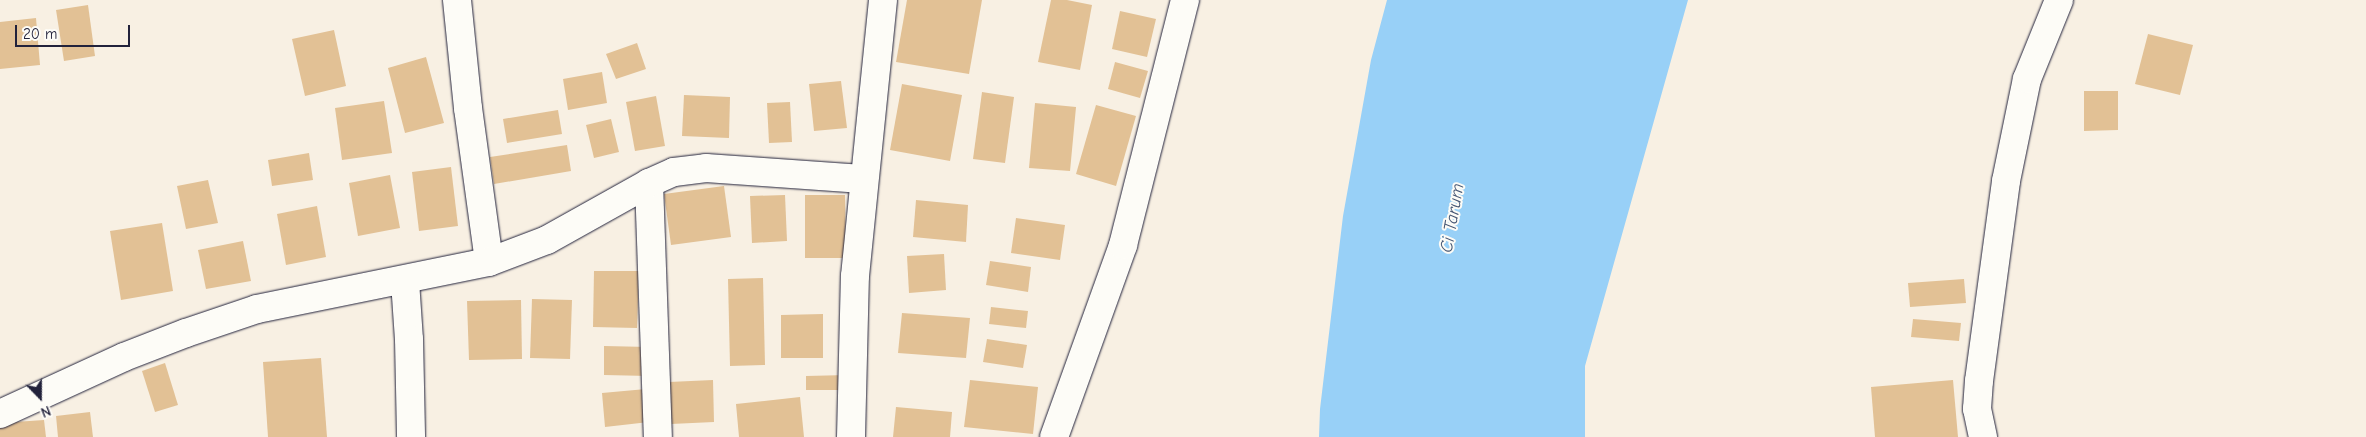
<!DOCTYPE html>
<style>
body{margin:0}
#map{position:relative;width:2366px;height:437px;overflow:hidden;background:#f8f0e3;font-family:"Comic Neue",sans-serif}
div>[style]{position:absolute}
.water>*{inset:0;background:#98d0f7}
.building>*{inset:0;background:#e2c195}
.roads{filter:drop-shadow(0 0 1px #22223b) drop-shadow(0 0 1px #22223b)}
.minor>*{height:28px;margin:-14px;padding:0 14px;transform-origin:14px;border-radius:14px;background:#fdfcf7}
span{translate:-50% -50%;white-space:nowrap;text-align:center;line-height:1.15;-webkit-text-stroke:4px #fdfcf7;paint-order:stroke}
.water-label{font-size:18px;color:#455673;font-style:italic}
.north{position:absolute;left:15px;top:372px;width:50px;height:50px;-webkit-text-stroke:4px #fdfcf7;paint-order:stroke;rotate:158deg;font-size:14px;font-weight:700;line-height:20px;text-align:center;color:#22223b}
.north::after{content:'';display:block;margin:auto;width:18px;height:22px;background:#22223b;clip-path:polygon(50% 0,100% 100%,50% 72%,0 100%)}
.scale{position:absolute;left:15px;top:25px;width:115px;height:22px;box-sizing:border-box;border:2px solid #22223b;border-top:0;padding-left:6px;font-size:15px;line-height:18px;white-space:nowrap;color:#22223b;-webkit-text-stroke:4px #fdfcf7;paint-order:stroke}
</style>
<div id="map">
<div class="water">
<i style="clip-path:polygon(1387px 0,1688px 0,1585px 366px,1585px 437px,1319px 437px,1320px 409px,1343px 216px,1371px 60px)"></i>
</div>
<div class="building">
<i style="clip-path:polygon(907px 0,982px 0,969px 74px,896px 62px)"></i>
<i style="clip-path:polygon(1051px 0,1067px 0,1092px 5px,1080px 70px,1038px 62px)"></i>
<i style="clip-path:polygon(88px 5px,95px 56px,64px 61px,56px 10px)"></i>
<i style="clip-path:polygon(1120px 11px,1156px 19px,1147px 57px,1112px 49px)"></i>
<i style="clip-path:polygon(36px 18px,40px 65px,0 69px,0 22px)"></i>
<i style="clip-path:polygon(334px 30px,346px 86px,305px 96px,292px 39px)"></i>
<i style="clip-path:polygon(2148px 34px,2193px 45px,2180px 95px,2135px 84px)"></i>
<i style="clip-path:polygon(637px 43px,646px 69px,616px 79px,606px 54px)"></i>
<i style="clip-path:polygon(426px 57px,444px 123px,405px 133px,388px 68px)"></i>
<i style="clip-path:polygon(1115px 62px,1148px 71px,1140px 98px,1108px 89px)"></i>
<i style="clip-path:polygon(602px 72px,607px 103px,568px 110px,563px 79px)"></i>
<i style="clip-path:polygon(841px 81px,847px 128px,814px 131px,809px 84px)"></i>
<i style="clip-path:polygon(902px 84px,962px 95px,950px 161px,890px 150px)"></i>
<i style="clip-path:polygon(2084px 91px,2118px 91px,2118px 130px,2084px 131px)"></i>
<i style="clip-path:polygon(982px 92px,1014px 97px,1005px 163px,973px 159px)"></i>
<i style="clip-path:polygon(684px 95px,730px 97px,729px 138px,682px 136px)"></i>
<i style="clip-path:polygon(656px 96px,665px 146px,635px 151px,626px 102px)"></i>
<i style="clip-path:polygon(384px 101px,392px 153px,342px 160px,335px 108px)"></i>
<i style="clip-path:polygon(790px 102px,792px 142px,769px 143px,767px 103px)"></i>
<i style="clip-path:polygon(1035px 103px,1076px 107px,1070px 171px,1029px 168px)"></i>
<i style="clip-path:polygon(1096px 105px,1136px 116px,1116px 186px,1076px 174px)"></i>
<i style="clip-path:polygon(558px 110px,562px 134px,507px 143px,503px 119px)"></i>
<i style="clip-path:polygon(611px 119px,619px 152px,594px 158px,586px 125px)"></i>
<i style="clip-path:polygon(567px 145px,571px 171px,494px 184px,490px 157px)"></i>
<i style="clip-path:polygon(309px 153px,313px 180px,272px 186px,268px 160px)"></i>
<i style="clip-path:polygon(451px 167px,458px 226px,419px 231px,412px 172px)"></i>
<i style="clip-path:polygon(390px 175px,400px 228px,358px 236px,349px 183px)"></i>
<i style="clip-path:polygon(208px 180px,218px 223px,186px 229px,177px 186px)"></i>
<i style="clip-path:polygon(724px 186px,731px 237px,671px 245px,664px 194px)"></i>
<i style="clip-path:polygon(785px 195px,787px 241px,752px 243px,750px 196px)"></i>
<i style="clip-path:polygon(805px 195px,845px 195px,846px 258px,805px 258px)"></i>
<i style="clip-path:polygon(916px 200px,968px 205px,966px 242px,913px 237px)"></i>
<i style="clip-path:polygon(317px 206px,326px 257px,286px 265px,277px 214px)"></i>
<i style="clip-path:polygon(1016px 218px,1065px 225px,1060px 260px,1011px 253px)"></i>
<i style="clip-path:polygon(162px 223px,173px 291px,121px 300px,110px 231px)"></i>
<i style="clip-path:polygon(243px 241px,251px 281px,206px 289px,198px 250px)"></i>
<i style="clip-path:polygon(944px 254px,946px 290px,909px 293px,907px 256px)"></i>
<i style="clip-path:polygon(990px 261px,1031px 267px,1028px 292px,986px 285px)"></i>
<i style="clip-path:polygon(594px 271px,639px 271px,637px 328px,593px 327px)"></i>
<i style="clip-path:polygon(763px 278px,765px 365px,730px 366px,728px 279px)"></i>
<i style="clip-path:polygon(1964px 279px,1966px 303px,1910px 307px,1908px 283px)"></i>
<i style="clip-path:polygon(532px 299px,572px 300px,570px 359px,530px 358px)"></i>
<i style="clip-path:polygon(521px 300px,522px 359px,469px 360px,467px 301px)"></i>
<i style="clip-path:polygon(991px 307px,1028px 311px,1026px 328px,989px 324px)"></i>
<i style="clip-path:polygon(902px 313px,970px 318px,966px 358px,898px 353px)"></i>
<i style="clip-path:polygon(823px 314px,823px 358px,781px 358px,781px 315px)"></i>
<i style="clip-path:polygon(1913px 319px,1961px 323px,1959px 341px,1911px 337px)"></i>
<i style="clip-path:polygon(987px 339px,1027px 345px,1023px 368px,983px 362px)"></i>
<i style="clip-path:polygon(604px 346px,649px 347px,649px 376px,604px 375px)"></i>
<i style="clip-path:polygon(321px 358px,327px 437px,268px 437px,263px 362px)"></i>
<i style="clip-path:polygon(165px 363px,178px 405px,155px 412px,142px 371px)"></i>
<i style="clip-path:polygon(847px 375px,848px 390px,806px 390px,806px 376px)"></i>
<i style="clip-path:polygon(713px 380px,714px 422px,671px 424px,669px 382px)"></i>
<i style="clip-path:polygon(970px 380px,1038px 387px,1033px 434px,964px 427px)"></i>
<i style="clip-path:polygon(1953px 380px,1958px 437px,1875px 437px,1871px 387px)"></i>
<i style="clip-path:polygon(646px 389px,649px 422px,605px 427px,602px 393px)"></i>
<i style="clip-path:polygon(800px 397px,804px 437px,739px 437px,736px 404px)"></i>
<i style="clip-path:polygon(896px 407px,952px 412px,950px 437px,893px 437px)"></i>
<i style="clip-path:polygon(90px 412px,93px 437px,58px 437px,56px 416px)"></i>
<i style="clip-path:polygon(44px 420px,46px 437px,0 437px,0 423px)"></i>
</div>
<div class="roads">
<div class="minor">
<i style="left:457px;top:0;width:109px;rotate:84.2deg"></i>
<i style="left:468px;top:108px;width:155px;rotate:82.2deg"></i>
<i style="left:649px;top:183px;width:254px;rotate:88deg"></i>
<i style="left:405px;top:281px;width:58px;rotate:86.1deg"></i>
<i style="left:409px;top:339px;width:98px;rotate:88.8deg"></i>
<i style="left:0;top:414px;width:136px;rotate:-24.7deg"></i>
<i style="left:124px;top:357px;width:66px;rotate:-21.2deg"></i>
<i style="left:186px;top:333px;width:75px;rotate:-18.7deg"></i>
<i style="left:257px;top:309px;width:237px;rotate:-11.5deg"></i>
<i style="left:489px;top:262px;width:62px;rotate:-20.8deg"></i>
<i style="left:547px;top:240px;width:117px;rotate:-29.2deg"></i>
<i style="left:649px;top:183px;width:27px;rotate:-24deg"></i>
<i style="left:674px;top:172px;width:32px;rotate:-7deg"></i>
<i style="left:706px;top:168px;width:157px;rotate:4deg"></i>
<i style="left:851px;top:437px;width:161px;rotate:-88.6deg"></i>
<i style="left:855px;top:276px;width:277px;rotate:-84.2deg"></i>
<i style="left:1054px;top:437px;width:204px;rotate:-70.2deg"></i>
<i style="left:1123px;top:245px;width:253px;rotate:-75.8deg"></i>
<i style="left:1983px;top:437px;width:29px;rotate:-102deg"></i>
<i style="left:1977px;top:409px;width:28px;rotate:-86deg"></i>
<i style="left:1979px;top:381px;width:202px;rotate:-82.3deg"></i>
<i style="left:2006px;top:181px;width:104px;rotate:-78.4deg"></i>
<i style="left:2027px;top:79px;width:85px;rotate:-67.9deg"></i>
</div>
</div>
<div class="water-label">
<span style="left:1453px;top:218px;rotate:-80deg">Ci Tarum</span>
</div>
<div class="north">N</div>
<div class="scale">20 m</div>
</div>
